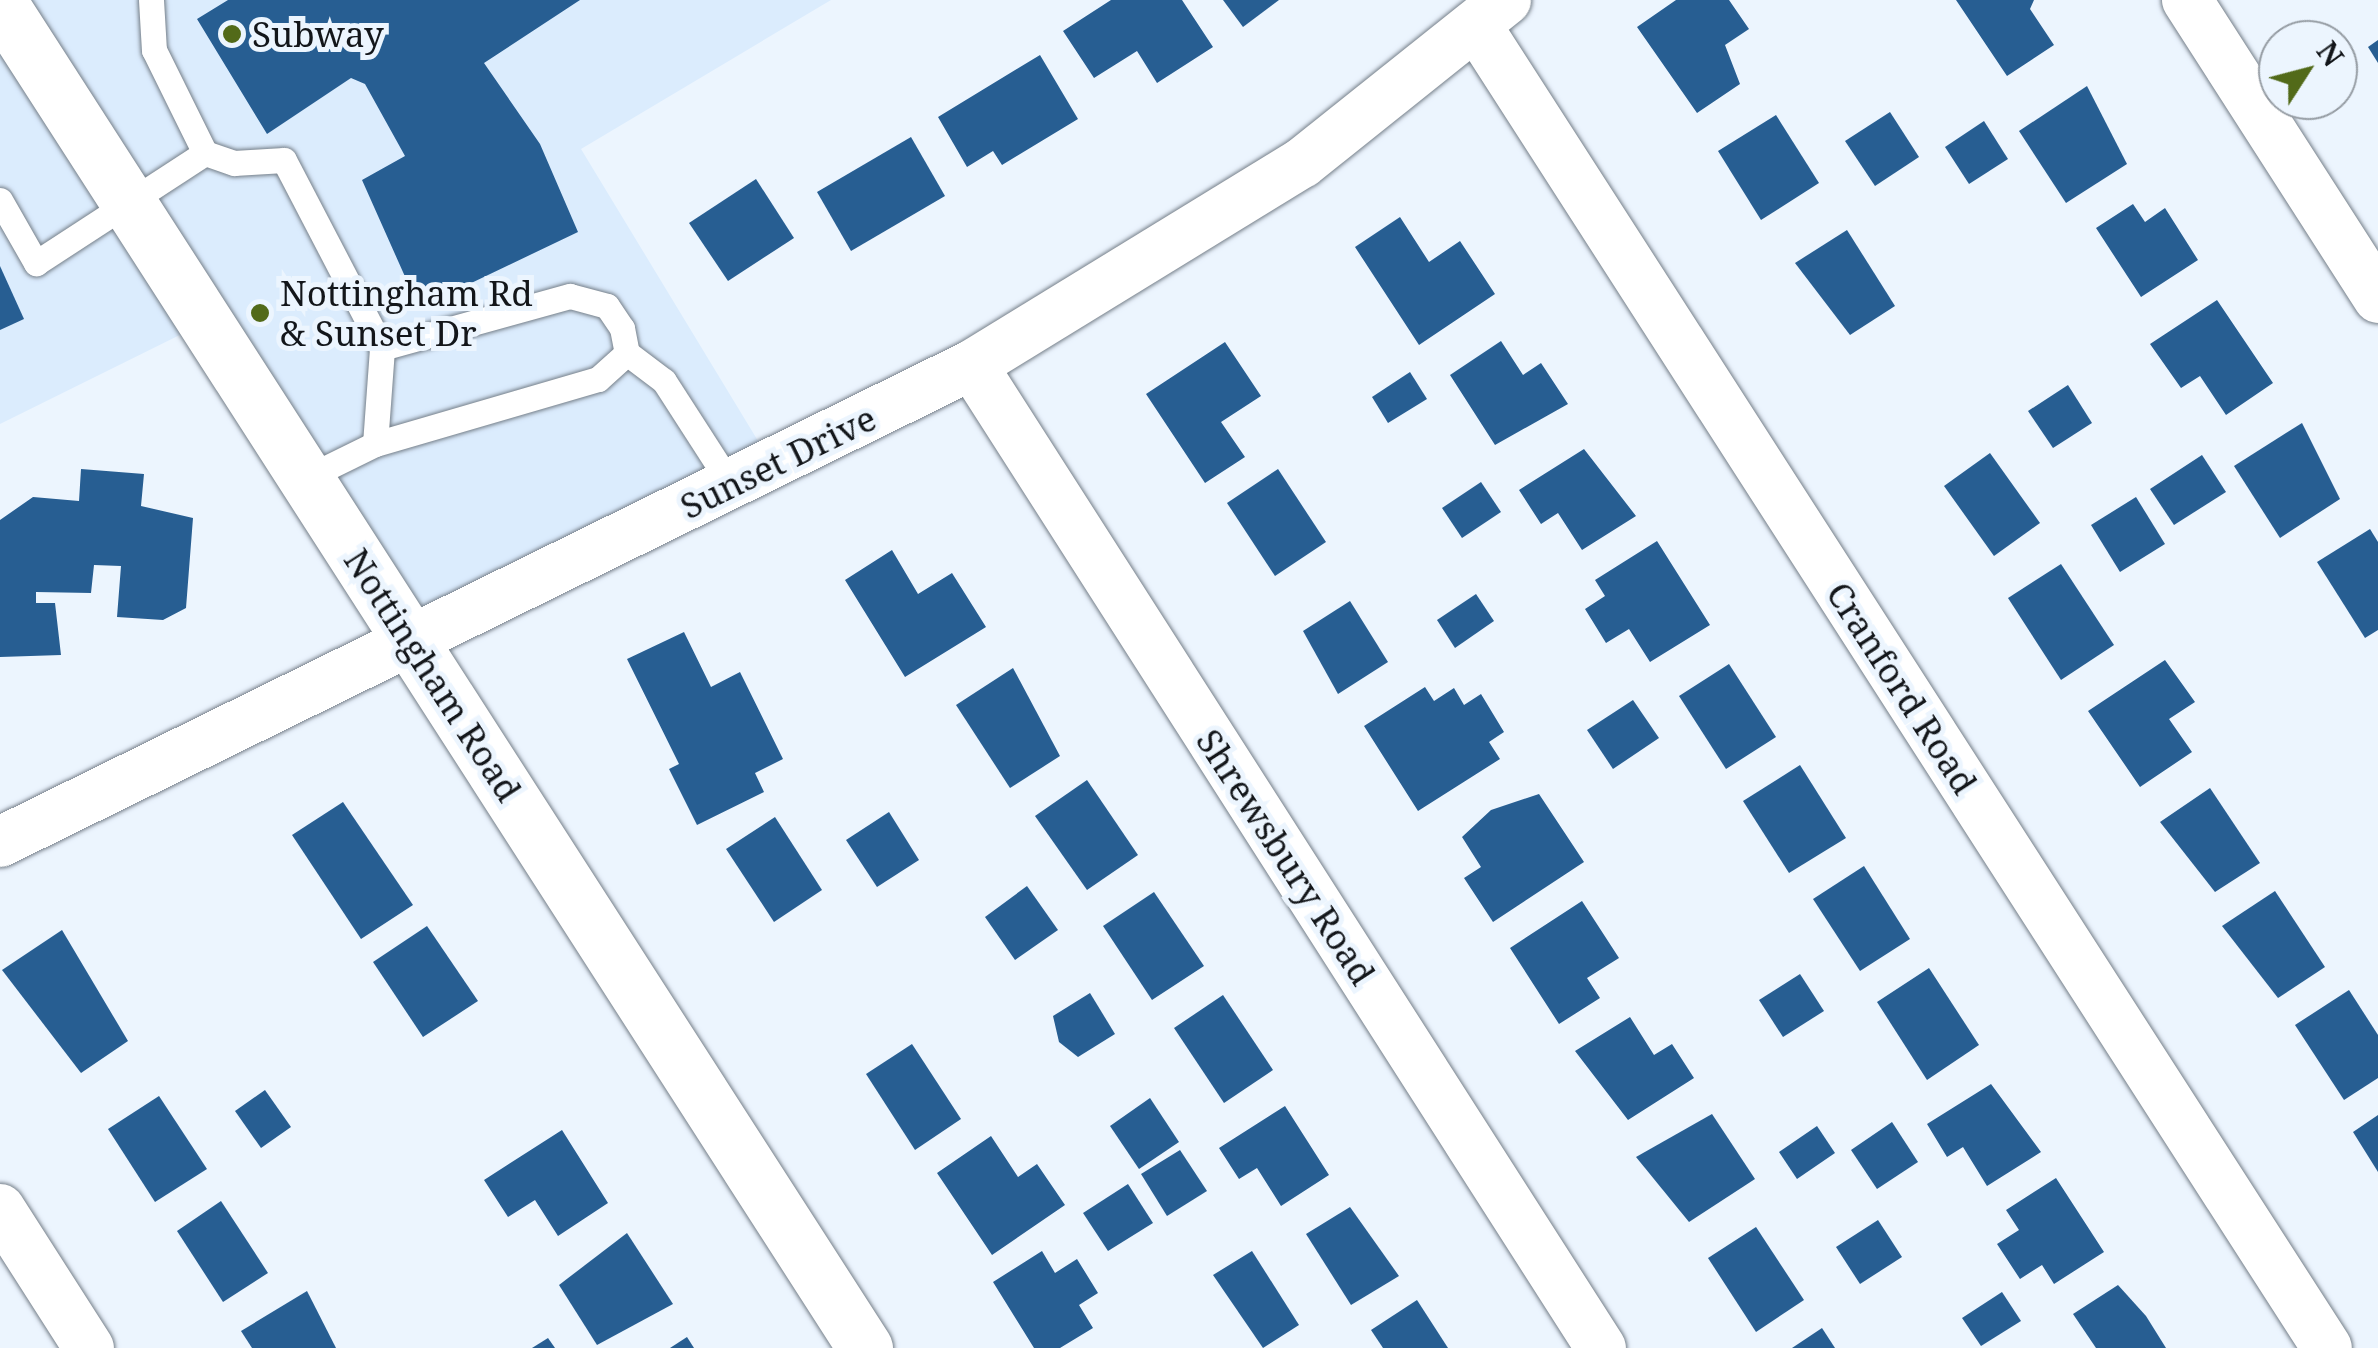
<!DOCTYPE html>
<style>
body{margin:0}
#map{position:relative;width:2378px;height:1348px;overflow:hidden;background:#ecf5fe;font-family:"Noto Serif",serif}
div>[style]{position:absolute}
.built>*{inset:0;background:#dbecfd}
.building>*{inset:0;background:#275e92}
.roads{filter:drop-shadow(0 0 2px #757f89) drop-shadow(0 0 2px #757f89)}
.service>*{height:25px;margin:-12.5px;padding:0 12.5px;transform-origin:12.5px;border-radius:12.5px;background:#fff}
.minor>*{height:50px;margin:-25px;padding:0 25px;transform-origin:25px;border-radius:25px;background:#fff}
.tertiary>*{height:55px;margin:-27.5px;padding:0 27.5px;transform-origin:27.5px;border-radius:27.5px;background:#fff}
.dots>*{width:28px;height:28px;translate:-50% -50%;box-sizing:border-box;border:5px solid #ecf5fe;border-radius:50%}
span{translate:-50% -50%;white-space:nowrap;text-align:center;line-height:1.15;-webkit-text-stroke:10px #ecf5fe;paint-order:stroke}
.poi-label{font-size:35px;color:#13161a}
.left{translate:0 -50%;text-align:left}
.street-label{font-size:35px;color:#13161a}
.north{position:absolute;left:2258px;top:20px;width:100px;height:100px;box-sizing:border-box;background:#ecf5fe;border:2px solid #959ca3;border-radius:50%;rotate:54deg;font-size:28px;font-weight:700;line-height:40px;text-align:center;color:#13161a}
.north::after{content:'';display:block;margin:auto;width:35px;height:45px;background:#526a19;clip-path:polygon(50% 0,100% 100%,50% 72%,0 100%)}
</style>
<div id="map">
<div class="built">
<i style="clip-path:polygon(0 0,831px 0,581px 149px,772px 464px,412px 639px,204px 323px,0 424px)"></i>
</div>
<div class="building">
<i style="clip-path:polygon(228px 0,580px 0,484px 63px,540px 144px,578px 232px,419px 308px,362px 180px,405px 156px,365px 84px,351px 78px,267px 134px,197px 19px)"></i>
<i style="clip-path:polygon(1111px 0,1182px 0,1213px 47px,1157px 83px,1137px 51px,1094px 78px,1063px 31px)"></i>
<i style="clip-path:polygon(1223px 0,1279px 0,1243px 27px)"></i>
<i style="clip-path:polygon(1676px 0,1729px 0,1749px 29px,1725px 45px,1740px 84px,1697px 113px,1637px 27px)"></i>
<i style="clip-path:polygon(1956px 0,2034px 0,2030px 9px,2054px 45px,2007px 76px)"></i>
<i style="clip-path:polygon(2378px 40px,2378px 63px,2368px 47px)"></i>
<i style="clip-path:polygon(1040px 55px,1078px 119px,1002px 165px,993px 151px,967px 167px,938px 117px)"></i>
<i style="clip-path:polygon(2087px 86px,2127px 164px,2066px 203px,2019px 131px)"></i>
<i style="clip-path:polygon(1890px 112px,1919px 157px,1875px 186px,1845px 141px)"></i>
<i style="clip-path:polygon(1776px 115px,1819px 183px,1761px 220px,1718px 151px)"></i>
<i style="clip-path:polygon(1984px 121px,2008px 159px,1969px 184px,1945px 147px)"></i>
<i style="clip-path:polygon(911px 137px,945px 196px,851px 251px,817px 192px)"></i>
<i style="clip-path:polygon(756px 179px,794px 238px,728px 281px,689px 223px)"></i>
<i style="clip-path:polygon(2133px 204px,2145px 222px,2165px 208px,2198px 260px,2141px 297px,2096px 228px)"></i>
<i style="clip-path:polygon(1400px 217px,1429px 262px,1460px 241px,1495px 294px,1419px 345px,1355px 247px)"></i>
<i style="clip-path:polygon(1847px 230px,1895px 306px,1850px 335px,1795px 263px)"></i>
<i style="clip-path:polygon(0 266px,24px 319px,0 330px)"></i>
<i style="clip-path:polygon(2217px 300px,2273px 383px,2226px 415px,2200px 376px,2181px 388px,2150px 344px)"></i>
<i style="clip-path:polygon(1501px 341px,1523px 375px,1541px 363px,1568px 404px,1495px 445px,1450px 375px)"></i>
<i style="clip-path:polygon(1225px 342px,1261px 396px,1221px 422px,1245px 457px,1205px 483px,1146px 394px)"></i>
<i style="clip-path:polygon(1410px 372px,1427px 399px,1388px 423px,1372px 397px)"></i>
<i style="clip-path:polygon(2068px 385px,2092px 423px,2053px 448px,2028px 411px)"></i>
<i style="clip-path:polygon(2302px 423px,2340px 499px,2280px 538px,2234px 466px)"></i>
<i style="clip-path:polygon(1584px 449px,1636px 516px,1582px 550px,1558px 513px,1541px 524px,1519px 490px)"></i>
<i style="clip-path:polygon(1990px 453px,2040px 523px,1994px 556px,1944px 486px)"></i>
<i style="clip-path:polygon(2202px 455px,2226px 492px,2174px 525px,2150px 489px)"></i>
<i style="clip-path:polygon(81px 469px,144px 474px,141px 506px,193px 518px,186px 608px,163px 620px,117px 617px,121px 566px,94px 565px,91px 593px,36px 592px,36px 603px,55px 603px,61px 655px,0 657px,0 520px,33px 497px,79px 501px)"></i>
<i style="clip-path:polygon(1278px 469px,1326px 542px,1275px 576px,1227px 503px)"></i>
<i style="clip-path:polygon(1481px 482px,1501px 512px,1462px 538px,1442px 508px)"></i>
<i style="clip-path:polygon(2136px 497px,2165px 544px,2120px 572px,2091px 525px)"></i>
<i style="clip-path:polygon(2370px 529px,2378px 542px,2378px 630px,2365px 638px,2317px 562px)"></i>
<i style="clip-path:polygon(1657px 541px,1710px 625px,1650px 662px,1629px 629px,1606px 643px,1585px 609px,1605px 596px,1595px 580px)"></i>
<i style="clip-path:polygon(892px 550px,918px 594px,952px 573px,986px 627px,905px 677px,845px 580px)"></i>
<i style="clip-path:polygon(2061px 564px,2114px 645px,2061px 680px,2008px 598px)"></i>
<i style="clip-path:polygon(1476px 594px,1494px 621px,1455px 648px,1437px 620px)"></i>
<i style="clip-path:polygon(1350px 601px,1388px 662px,1338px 694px,1303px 631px)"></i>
<i style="clip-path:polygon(684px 632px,711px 687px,740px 672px,783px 759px,755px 773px,764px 792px,697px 825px,669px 769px,679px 764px,627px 659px)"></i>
<i style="clip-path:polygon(2165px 660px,2195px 702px,2169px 719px,2192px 752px,2140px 787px,2088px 711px)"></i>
<i style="clip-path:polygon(1729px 664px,1776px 737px,1726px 769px,1679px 696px)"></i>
<i style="clip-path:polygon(1013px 668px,1060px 756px,1010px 788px,956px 705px)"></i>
<i style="clip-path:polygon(1425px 687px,1434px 701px,1454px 688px,1464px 705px,1481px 694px,1504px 732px,1489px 742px,1500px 759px,1418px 811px,1364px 726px)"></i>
<i style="clip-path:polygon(1633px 700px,1659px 738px,1613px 769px,1587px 730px)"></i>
<i style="clip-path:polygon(1800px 765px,1846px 838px,1789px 873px,1743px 801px)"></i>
<i style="clip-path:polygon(1087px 780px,1138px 855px,1087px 890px,1035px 816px)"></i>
<i style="clip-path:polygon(2210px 788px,2260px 863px,2215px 892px,2160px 822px)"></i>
<i style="clip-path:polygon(1539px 794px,1584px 862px,1493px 922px,1464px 878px,1481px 867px,1462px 837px,1491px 810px)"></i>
<i style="clip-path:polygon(343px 802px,413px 905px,361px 939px,292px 835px)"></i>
<i style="clip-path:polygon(889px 812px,919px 860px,877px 887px,846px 840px)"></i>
<i style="clip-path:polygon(775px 817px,822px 890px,774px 922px,726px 849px)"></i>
<i style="clip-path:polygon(1864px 866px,1910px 939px,1860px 971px,1813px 899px)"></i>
<i style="clip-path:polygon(1027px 886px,1058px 930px,1015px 960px,985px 917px)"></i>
<i style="clip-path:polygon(2275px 891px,2325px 967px,2278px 998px,2222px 926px)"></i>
<i style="clip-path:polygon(1154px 892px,1204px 966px,1152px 1000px,1103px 926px)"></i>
<i style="clip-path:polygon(1582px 901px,1619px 958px,1587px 978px,1600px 998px,1559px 1024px,1510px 948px)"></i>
<i style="clip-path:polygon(427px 926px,478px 1001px,423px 1037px,373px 962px)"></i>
<i style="clip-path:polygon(62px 930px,128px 1041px,81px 1073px,2px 970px)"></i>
<i style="clip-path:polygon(1929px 968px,1979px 1045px,1927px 1080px,1877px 1002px)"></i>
<i style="clip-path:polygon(1800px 974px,1824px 1011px,1783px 1037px,1759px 1000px)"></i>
<i style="clip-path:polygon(2349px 990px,2378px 1035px,2378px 1078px,2344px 1100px,2295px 1025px)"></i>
<i style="clip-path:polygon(1090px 993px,1115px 1034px,1078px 1057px,1059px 1042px,1053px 1016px)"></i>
<i style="clip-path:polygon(1223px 995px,1273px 1070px,1224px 1103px,1174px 1028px)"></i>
<i style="clip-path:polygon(1630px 1017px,1654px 1055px,1672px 1044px,1694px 1078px,1628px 1120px,1575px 1051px)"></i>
<i style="clip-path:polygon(912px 1044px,961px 1119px,915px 1150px,866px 1074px)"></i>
<i style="clip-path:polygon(1991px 1084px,2041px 1152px,1987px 1186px,1963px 1147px,1947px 1157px,1927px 1124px)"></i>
<i style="clip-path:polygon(265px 1090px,291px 1127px,261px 1148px,235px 1111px)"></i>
<i style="clip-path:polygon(159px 1096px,207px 1169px,155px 1202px,108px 1129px)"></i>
<i style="clip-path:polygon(1150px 1098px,1179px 1142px,1139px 1169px,1110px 1126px)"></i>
<i style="clip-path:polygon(1285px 1106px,1329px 1175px,1281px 1206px,1257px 1168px,1239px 1179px,1219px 1148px)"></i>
<i style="clip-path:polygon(1712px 1114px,1755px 1179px,1689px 1222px,1636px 1157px)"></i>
<i style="clip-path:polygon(2378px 1115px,2378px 1172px,2353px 1132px)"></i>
<i style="clip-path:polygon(1892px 1122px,1918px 1162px,1877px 1189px,1851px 1150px)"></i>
<i style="clip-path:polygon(1817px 1126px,1835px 1153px,1797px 1179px,1779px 1152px)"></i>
<i style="clip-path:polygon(562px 1130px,608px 1203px,558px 1236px,535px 1200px,508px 1217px,484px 1180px)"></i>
<i style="clip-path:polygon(991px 1136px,1018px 1177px,1037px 1164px,1065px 1205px,992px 1255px,937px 1173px)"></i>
<i style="clip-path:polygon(1180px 1150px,1207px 1191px,1167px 1216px,1141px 1174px)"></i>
<i style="clip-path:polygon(2056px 1178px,2104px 1252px,2054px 1284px,2042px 1265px,2020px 1279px,1997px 1244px,2019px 1230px,2006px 1210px)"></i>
<i style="clip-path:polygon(1128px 1184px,1153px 1223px,1108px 1251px,1083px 1213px)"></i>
<i style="clip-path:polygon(221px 1201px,268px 1273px,223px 1302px,177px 1231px)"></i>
<i style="clip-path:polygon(1350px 1207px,1399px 1276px,1351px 1305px,1306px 1234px)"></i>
<i style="clip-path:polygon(1878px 1220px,1902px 1257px,1860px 1284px,1836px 1247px)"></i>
<i style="clip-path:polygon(1756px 1227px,1804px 1300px,1756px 1332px,1708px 1258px)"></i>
<i style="clip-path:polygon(627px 1233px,673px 1304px,597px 1345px,559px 1285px)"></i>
<i style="clip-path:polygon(1042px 1251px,1055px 1273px,1077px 1259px,1098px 1293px,1079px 1305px,1093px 1328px,1060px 1348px,1034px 1348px,993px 1282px)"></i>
<i style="clip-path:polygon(1252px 1251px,1299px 1325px,1263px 1348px,1213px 1275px)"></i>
<i style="clip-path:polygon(2118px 1285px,2146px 1316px,2166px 1348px,2096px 1348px,2073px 1314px)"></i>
<i style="clip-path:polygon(307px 1291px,336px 1348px,252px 1348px,241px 1331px)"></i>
<i style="clip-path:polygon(2002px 1292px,2021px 1321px,1981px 1346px,1962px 1318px)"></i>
<i style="clip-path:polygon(1417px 1300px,1448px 1348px,1383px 1348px,1371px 1330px)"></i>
<i style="clip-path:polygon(1822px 1328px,1835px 1348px,1792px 1348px)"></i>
<i style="clip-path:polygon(687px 1337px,694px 1348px,670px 1348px)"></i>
<i style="clip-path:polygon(548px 1338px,555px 1348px,532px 1348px)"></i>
</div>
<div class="roads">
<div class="service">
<i style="left:151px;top:0;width:50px;rotate:86.6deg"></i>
<i style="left:154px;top:50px;width:115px;rotate:63.7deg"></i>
<i style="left:205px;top:153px;width:31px;rotate:19deg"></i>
<i style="left:234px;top:163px;width:50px;rotate:-3.4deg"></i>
<i style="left:284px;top:160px;width:212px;rotate:62.5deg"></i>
<i style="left:382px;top:348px;width:195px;rotate:-15.5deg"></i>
<i style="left:570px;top:296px;width:38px;rotate:15deg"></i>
<i style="left:607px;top:306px;width:27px;rotate:56deg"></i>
<i style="left:622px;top:328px;width:25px;rotate:79deg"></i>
<i style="left:627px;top:353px;width:39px;rotate:138deg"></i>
<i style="left:598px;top:379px;width:232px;rotate:163.7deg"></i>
<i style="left:375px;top:444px;width:77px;rotate:153.8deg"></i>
<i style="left:0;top:200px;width:73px;rotate:60.3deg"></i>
<i style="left:36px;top:263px;width:202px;rotate:-33.1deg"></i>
<i style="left:627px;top:353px;width:46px;rotate:37.1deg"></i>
<i style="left:664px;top:381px;width:124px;rotate:57.2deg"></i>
<i style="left:375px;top:444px;width:96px;rotate:-85.8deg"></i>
</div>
<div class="minor">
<i style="left:2187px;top:0;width:354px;rotate:57.3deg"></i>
<i style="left:1478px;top:28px;width:1569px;rotate:57.25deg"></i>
<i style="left:972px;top:365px;width:1167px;rotate:57.39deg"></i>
<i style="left:0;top:842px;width:1083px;rotate:-26.14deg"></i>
<i style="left:972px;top:365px;width:387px;rotate:-31.5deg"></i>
<i style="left:1302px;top:163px;width:261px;rotate:-38.6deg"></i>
<i style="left:0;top:1209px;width:165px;rotate:57.4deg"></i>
</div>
<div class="tertiary">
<i style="left:0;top:3px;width:1599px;rotate:57.25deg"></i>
</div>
</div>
<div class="dots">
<i style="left:232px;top:34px;background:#526a19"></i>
<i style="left:260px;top:313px;background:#526a19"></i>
</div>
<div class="poi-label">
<span class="left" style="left:252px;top:34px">Subway</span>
<span class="left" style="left:280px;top:313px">Nottingham Rd<br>&amp; Sunset Dr</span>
</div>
<div class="street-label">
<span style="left:778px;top:462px;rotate:-26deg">Sunset Drive</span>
<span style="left:433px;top:675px;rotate:57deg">Nottingham Road</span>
<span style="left:1902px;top:688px;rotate:57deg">Cranford Road</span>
<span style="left:1286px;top:857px;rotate:57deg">Shrewsbury Road</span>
</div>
<div class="north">N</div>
</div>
